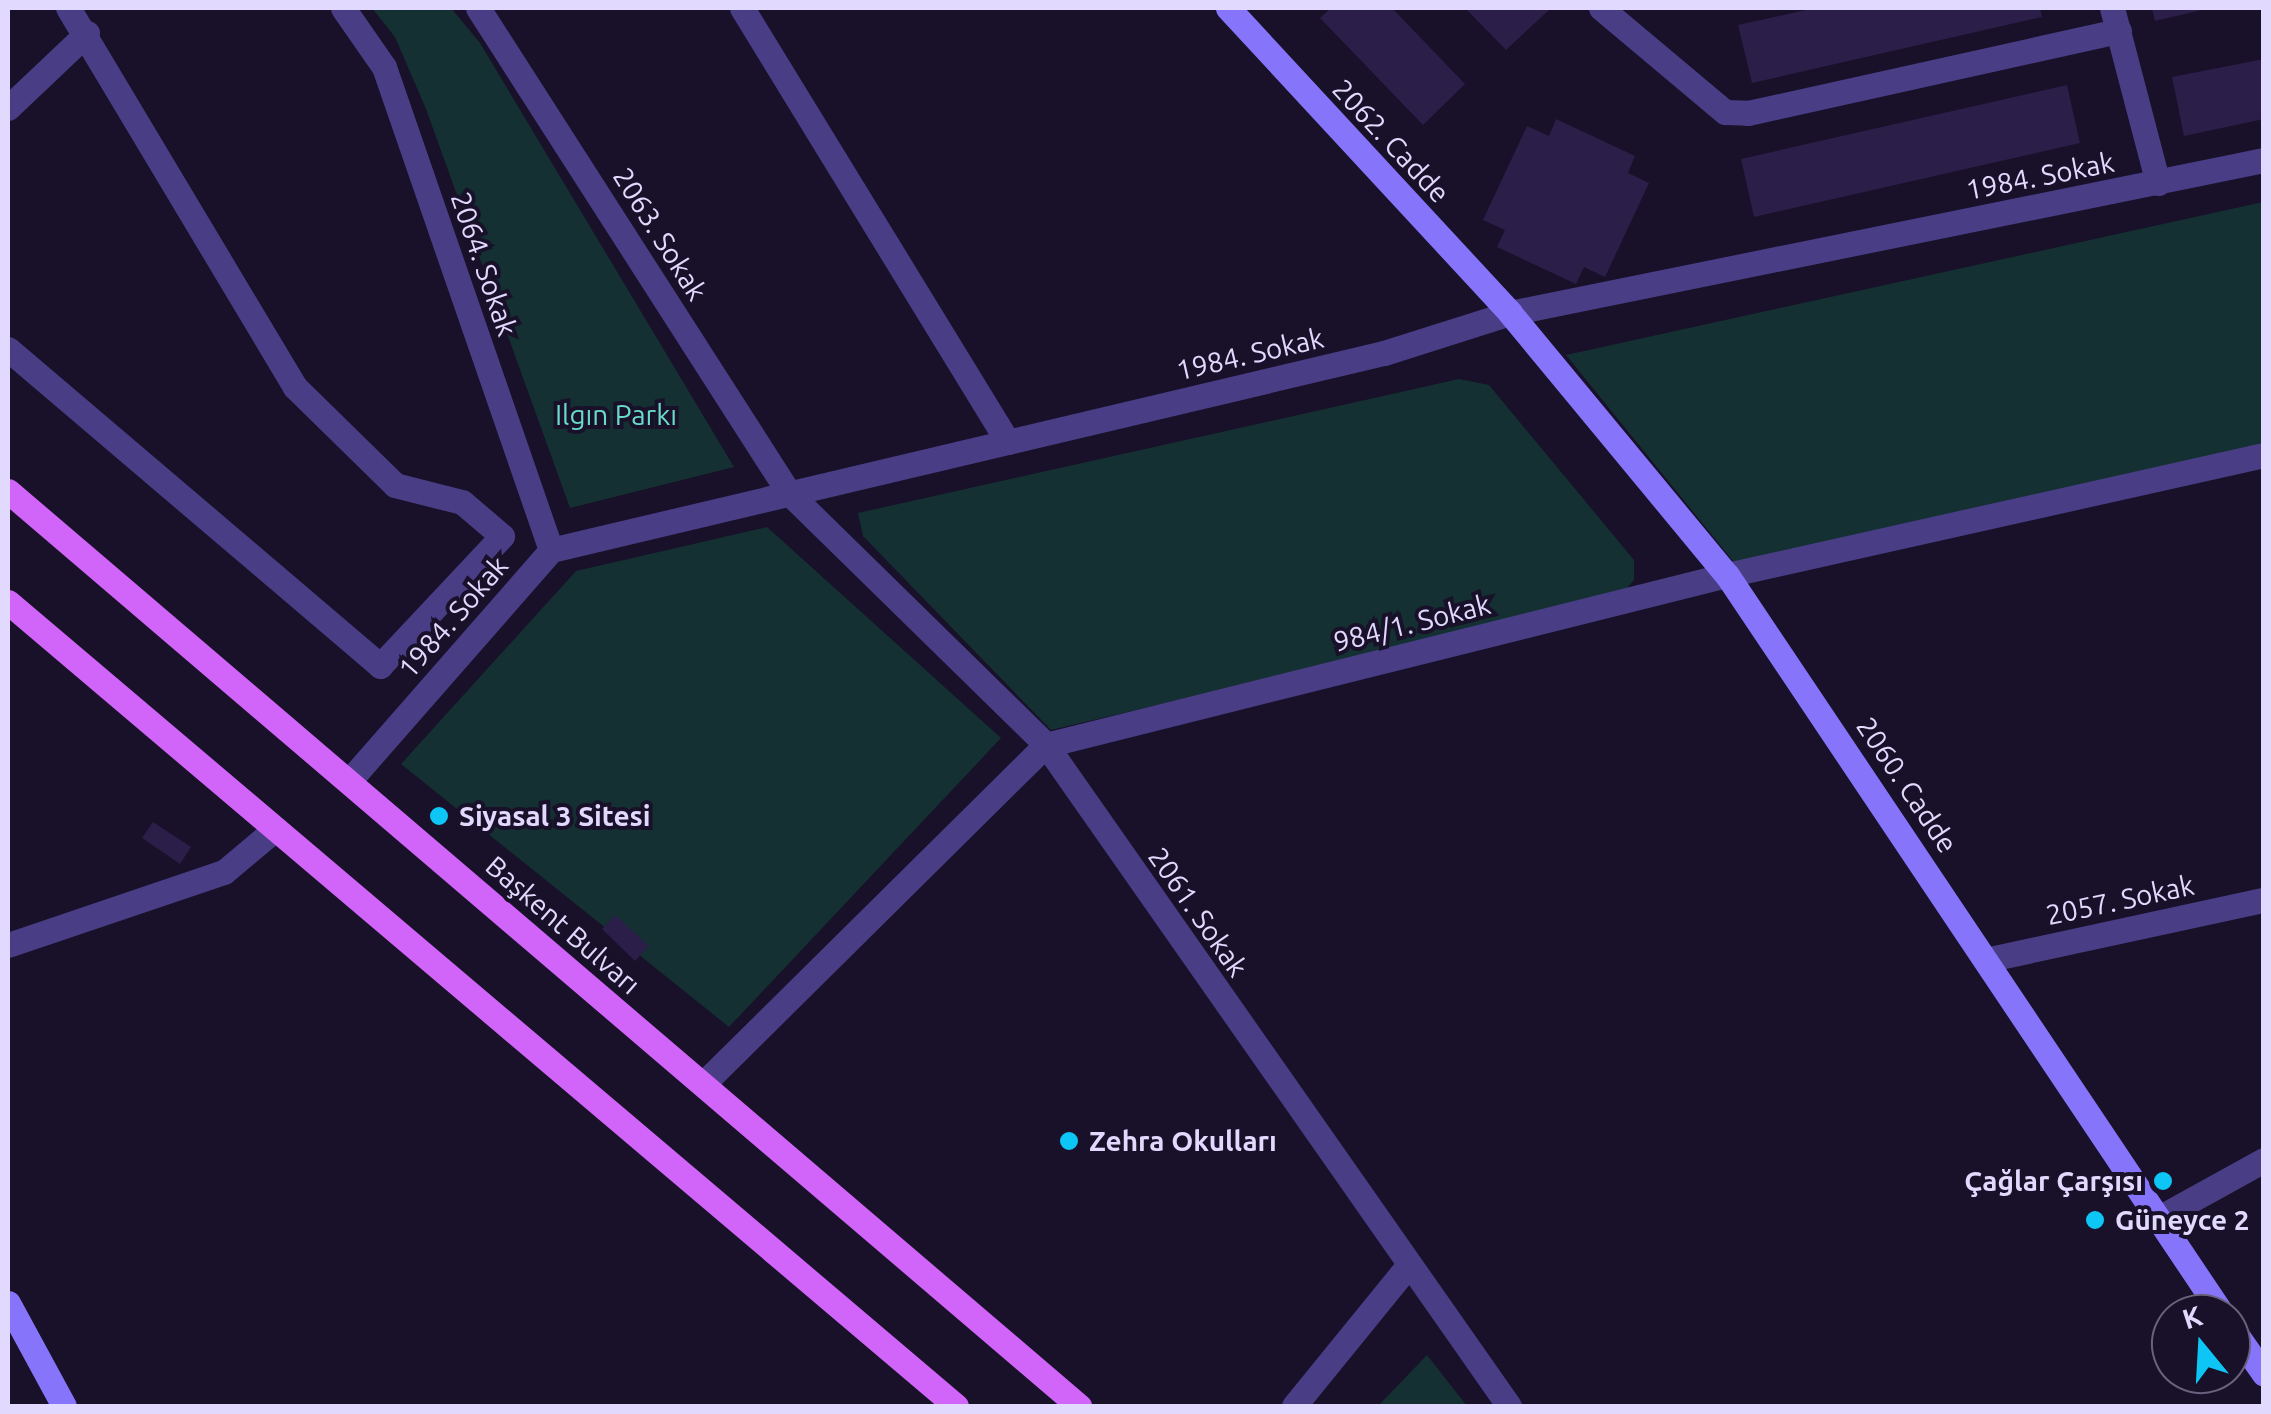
<!DOCTYPE html>
<meta charset="utf-8">
<style>
body{margin:0}
#map{position:relative;width:2271px;height:1414px;overflow:hidden;background:#181129;font-family:Ubuntu,sans-serif}
div>[style]{position:absolute}
.green>*{inset:0;background:#143032}
.building>*{inset:0;background:#2b1e49}
.street>*{height:25px;margin:-12.5px;padding:0 12.5px;transform-origin:12.5px;border-radius:12.5px;background:#493e86}
.secondary>*{height:25px;margin:-12.5px;padding:0 12.5px;transform-origin:12.5px;border-radius:12.5px;background:#8675fa}
.primary>*{height:25px;margin:-12.5px;padding:0 12.5px;transform-origin:12.5px;border-radius:12.5px;background:#d265f9}
.dots>*{width:28px;height:28px;translate:-50% -50%;box-sizing:border-box;border:5px solid #181129;border-radius:50%}
span{translate:-50% -50%;white-space:nowrap;text-align:center;line-height:1.15;-webkit-text-stroke:8px #181129;paint-order:stroke}
.street-label{font-size:28px;color:#e2dafe}
.park-label{font-size:28px;color:#68dccc}
.poi-label{font-size:28px;color:#e2dafe;font-weight:700}
.left{translate:0 -50%;text-align:left}
.right{translate:-100% -50%;text-align:right}
.frame{position:absolute;inset:0;border:10px solid #e2dafe;pointer-events:none}
.north{position:absolute;left:2151px;top:1294px;width:100px;height:100px;box-sizing:border-box;background:#181129;border:2px solid #69617e;border-radius:50%;rotate:342deg;font-size:28px;font-weight:700;line-height:40px;text-align:center;color:#e2dafe}
.north::after{content:'';display:block;margin:auto;width:35px;height:45px;background:#0ec6f6;clip-path:polygon(50% 0,100% 100%,50% 72%,0 100%)}
</style>
<div id="map">
<div class="green">
<i style="clip-path:polygon(372px 8px,451px 8px,480px 43px,734px 467px,570px 508px,426px 109px,395px 37px)"></i>
<i style="clip-path:polygon(2263px 202px,2263px 454px,1737px 566px,1566px 355px)"></i>
<i style="clip-path:polygon(1459px 379px,1489px 385px,1634px 560px,1634px 580px,1620px 596px,1051px 730px,863px 536px,858px 513px)"></i>
<i style="clip-path:polygon(767px 527px,1001px 738px,729px 1027px,401px 764px,576px 571px)"></i>
<i style="clip-path:polygon(1427px 1355px,1467px 1406px,1378px 1406px)"></i>
</div>
<div class="building">
<i style="clip-path:polygon(1331px 8px,1392px 8px,1465px 84px,1423px 125px,1320px 18px)"></i>
<i style="clip-path:polygon(1465px 8px,1551px 8px,1506px 50px)"></i>
<i style="clip-path:polygon(1815px 8px,2040px 8px,2042px 17px,1752px 83px,1738px 25px)"></i>
<i style="clip-path:polygon(2152px 8px,2206px 8px,2206px 9px,2155px 21px)"></i>
<i style="clip-path:polygon(2264px 59px,2264px 119px,2184px 136px,2172px 77px)"></i>
<i style="clip-path:polygon(2067px 85px,2080px 143px,1754px 217px,1741px 159px)"></i>
<i style="clip-path:polygon(1556px 119px,1635px 156px,1628px 173px,1649px 183px,1605px 277px,1584px 267px,1576px 284px,1497px 247px,1505px 230px,1483px 220px,1527px 126px,1549px 136px)"></i>
<i style="clip-path:polygon(153px 822px,191px 847px,180px 864px,142px 838px)"></i>
<i style="clip-path:polygon(615px 915px,649px 946px,635px 961px,602px 929px)"></i>
</div>
<div class="street">
<i style="left:343px;top:8px;width:72px;rotate:55.2deg"></i>
<i style="left:384px;top:67px;width:511px;rotate:70.93deg"></i>
<i style="left:478px;top:8px;width:576px;rotate:57.33deg"></i>
<i style="left:789px;top:493px;width:360px;rotate:44.4deg"></i>
<i style="left:1046px;top:745px;width:807px;rotate:54.99deg"></i>
<i style="left:742px;top:8px;width:509px;rotate:58.5deg"></i>
<i style="left:1601px;top:8px;width:162px;rotate:40deg"></i>
<i style="left:1725px;top:112px;width:23px;rotate:2deg"></i>
<i style="left:1748px;top:113px;width:380px;rotate:-12.5deg"></i>
<i style="left:2112px;top:8px;width:181px;rotate:75.3deg"></i>
<i style="left:8px;top:108px;width:109px;rotate:-43.5deg"></i>
<i style="left:8px;top:349px;width:489px;rotate:40.4deg"></i>
<i style="left:380px;top:666px;width:178px;rotate:-46.8deg"></i>
<i style="left:502px;top:536px;width:52px;rotate:-139.6deg"></i>
<i style="left:462px;top:502px;width:69px;rotate:-165.8deg"></i>
<i style="left:395px;top:485px;width:140px;rotate:-135.6deg"></i>
<i style="left:295px;top:387px;width:442px;rotate:-120.9deg"></i>
<i style="left:349px;top:781px;width:307px;rotate:-48.8deg"></i>
<i style="left:551px;top:550px;width:856px;rotate:-13.31deg"></i>
<i style="left:1384px;top:353px;width:132px;rotate:-17.6deg"></i>
<i style="left:1510px;top:313px;width:769px;rotate:-11.47deg"></i>
<i style="left:8px;top:945px;width:228px;rotate:-18.7deg"></i>
<i style="left:224px;top:872px;width:67px;rotate:-40.1deg"></i>
<i style="left:1990px;top:959px;width:280px;rotate:-12.2deg"></i>
<i style="left:703px;top:1084px;width:482px;rotate:-44.7deg"></i>
<i style="left:1046px;top:745px;width:702px;rotate:-14.02deg"></i>
<i style="left:1727px;top:575px;width:550px;rotate:-12.6deg"></i>
<i style="left:2157px;top:1219px;width:122px;rotate:-28.9deg"></i>
<i style="left:1294px;top:1406px;width:179px;rotate:-50.9deg"></i>
</div>
<div class="secondary">
<i style="left:1228px;top:8px;width:415px;rotate:47.2deg"></i>
<i style="left:1510px;top:313px;width:340px;rotate:50.4deg"></i>
<i style="left:1727px;top:575px;width:889px;rotate:56.18deg"></i>
<i style="left:8px;top:1303px;width:117px;rotate:61.5deg"></i>
<i style="left:2231px;top:1327px;width:57px;rotate:54.9deg"></i>
</div>
<div class="primary">
<i style="left:8px;top:491px;width:1409px;rotate:40.51deg"></i>
<i style="left:8px;top:602px;width:1243px;rotate:40.3deg"></i>
</div>
<div class="dots">
<i style="left:439px;top:816px;background:#0ec6f6"></i>
<i style="left:1069px;top:1141px;background:#0ec6f6"></i>
<i style="left:2163px;top:1181px;background:#0ec6f6"></i>
<i style="left:2095px;top:1220px;background:#0ec6f6"></i>
</div>
<div class="street-label">
<span style="left:1391px;top:141px;rotate:47deg">2062. Cadde</span>
<span style="left:2040px;top:176px;rotate:-11deg">1984. Sokak</span>
<span style="left:660px;top:234px;rotate:58deg">2063. Sokak</span>
<span style="left:484px;top:264px;rotate:71deg">2064. Sokak</span>
<span style="left:1250px;top:354px;rotate:-13deg">1984. Sokak</span>
<span style="left:453px;top:617px;rotate:-49deg">1984. Sokak</span>
<span style="left:1412px;top:623px;rotate:-14deg">984/1. Sokak</span>
<span style="left:1907px;top:785px;rotate:56deg">2060. Cadde</span>
<span style="left:2120px;top:900px;rotate:-12deg">2057. Sokak</span>
<span style="left:1198px;top:912px;rotate:55deg">2061. Sokak</span>
<span style="left:563px;top:925px;rotate:41deg">Başkent Bulvarı</span>
</div>
<div class="park-label">
<span style="left:616px;top:415px">Ilgın Parkı</span>
</div>
<div class="poi-label">
<span class="left" style="left:459px;top:816px">Siyasal 3 Sitesi</span>
<span class="left" style="left:1089px;top:1141px">Zehra Okulları</span>
<span class="right" style="left:2143px;top:1181px">Çağlar Çarşısı</span>
<span class="left" style="left:2115px;top:1220px">Güneyce 2</span>
</div>
<div class="frame"></div>
<div class="north">K</div>
</div>
